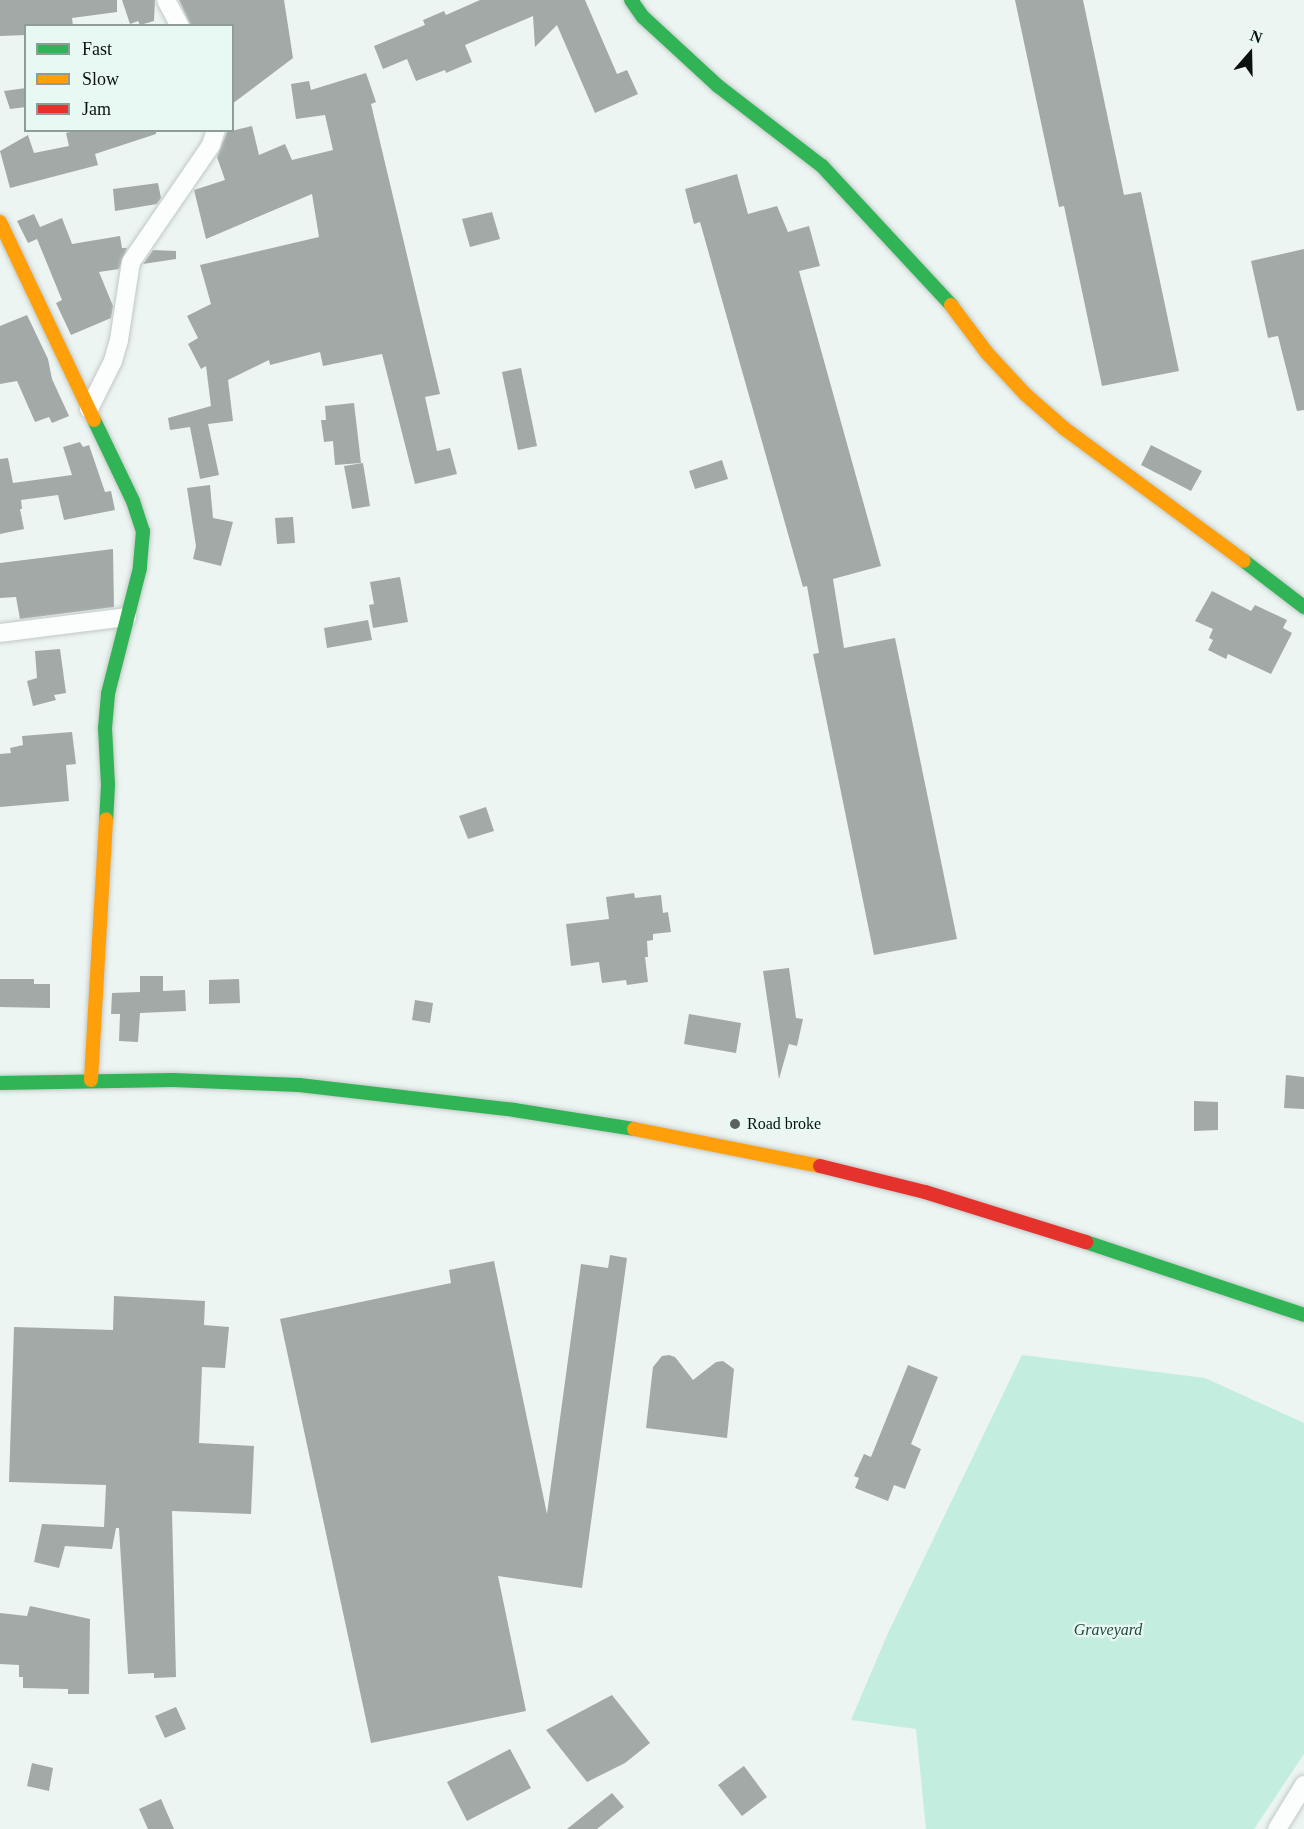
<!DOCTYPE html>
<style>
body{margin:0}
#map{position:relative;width:1304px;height:1829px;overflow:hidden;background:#ecf5f2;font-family:"Times New Roman",serif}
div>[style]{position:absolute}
.green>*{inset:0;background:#c3eddf}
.building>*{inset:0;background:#a3a9a7}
.roads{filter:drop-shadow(0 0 2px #c1c8c5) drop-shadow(0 0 2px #c1c8c5)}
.street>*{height:18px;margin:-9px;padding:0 9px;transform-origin:9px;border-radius:9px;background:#fcfefd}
.fast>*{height:14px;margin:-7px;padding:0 7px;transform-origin:7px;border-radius:7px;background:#30b455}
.slow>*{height:14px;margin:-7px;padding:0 7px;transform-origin:7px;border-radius:7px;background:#ff9f0a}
.jam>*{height:14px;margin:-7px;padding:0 7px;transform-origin:7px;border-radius:7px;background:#e5322d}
.dots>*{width:16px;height:16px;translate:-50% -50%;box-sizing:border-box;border:3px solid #e8f9f3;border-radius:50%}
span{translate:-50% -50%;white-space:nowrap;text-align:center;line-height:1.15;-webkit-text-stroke:4.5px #e8f9f3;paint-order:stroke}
.poi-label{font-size:16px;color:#0b110f}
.left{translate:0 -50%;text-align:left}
.park-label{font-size:16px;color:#21483c;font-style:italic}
.legend{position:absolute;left:24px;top:24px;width:210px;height:108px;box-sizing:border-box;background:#e8f9f3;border:2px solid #909c98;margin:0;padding:8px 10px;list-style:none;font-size:18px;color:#0b110f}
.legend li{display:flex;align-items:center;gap:12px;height:30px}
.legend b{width:30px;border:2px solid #909c98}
.north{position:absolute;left:1220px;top:24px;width:60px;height:60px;-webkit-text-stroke:4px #e8f9f3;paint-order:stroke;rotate:20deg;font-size:16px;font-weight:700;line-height:24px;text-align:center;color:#0b110f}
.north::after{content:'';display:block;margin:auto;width:21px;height:27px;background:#0b110f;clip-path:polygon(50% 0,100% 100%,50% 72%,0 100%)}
</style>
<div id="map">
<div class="green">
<i style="clip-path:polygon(1022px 1355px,1205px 1378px,1304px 1423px,1304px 1754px,1254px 1829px,926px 1829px,916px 1729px,851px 1720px,888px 1633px)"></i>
</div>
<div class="building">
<i style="clip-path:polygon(0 0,117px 0,117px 12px,72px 18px,73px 26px,26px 26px,26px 35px,0 36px)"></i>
<i style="clip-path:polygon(122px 0,155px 0,154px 21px,140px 25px,138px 21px,130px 24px)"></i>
<i style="clip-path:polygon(179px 0,284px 0,293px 58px,232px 104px,232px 26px,191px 26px)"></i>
<i style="clip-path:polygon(480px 0,585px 0,617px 74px,627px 70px,638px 94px,595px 113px,557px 25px,535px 47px,533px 16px,465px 45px,472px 62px,446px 73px,445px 70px,416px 81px,407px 59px,383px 69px,374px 46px,425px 25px,423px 20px,444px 11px,446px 15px)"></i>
<i style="clip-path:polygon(1015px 0,1083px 0,1124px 195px,1141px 192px,1179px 371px,1102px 386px,1064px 206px,1059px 207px)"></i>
<i style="clip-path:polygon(366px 73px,376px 102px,371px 104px,440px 394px,425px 397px,437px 451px,450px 448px,457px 474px,415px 484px,382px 354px,323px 366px,320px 352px,270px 365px,269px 360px,228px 380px,233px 421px,208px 424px,219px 475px,200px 479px,190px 427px,170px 430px,168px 418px,211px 406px,206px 366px,201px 369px,188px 344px,198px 338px,187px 316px,211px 304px,200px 265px,319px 237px,312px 194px,206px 239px,194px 190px,225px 180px,217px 157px,227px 132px,252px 126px,259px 155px,285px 144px,292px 160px,333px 150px,325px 115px,296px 119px,291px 84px,309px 81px,311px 90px)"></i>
<i style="clip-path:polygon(26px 88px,26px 107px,10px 109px,4px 91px)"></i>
<i style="clip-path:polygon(77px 130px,156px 130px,156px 134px,95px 154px,98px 165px,10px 188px,0 151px,28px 135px,34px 153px,69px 146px,66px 133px)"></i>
<i style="clip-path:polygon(737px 174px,748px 214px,777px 206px,788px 232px,809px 226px,820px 266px,799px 271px,881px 566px,833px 579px,844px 648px,895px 638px,957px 939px,874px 955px,813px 654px,819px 653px,807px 586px,803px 587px,700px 222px,694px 224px,685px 189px)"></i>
<i style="clip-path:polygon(158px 183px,161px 198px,157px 204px,115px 211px,113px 189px)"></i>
<i style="clip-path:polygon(492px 212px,500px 239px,470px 247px,462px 219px)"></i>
<i style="clip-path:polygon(34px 214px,40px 227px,62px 218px,72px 244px,120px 236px,122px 248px,127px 248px,119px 269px,99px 272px,113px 306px,111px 318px,71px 335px,56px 303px,62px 300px,37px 239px,28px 243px,17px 221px)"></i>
<i style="clip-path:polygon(1304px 249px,1304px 410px,1297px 411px,1278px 336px,1268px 338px,1251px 261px)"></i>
<i style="clip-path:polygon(153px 250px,176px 251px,176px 259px,143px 264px)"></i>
<i style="clip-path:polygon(27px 315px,48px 359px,52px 379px,69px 416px,52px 423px,49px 417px,35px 422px,17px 381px,0 384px,0 326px)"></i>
<i style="clip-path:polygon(521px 368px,537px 446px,518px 450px,502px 372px)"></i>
<i style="clip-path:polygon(354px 403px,361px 463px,335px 465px,333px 441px,324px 442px,321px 420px,326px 420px,325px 406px)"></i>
<i style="clip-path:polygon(80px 442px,83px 447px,89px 445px,105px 492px,111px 491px,115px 510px,64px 520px,58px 495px,21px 500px,22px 509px,20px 509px,24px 529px,0 534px,0 459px,8px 458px,13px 483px,72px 475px,63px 447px)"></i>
<i style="clip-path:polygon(1151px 445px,1202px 471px,1191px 491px,1141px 465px)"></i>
<i style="clip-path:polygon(722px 460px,728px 479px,695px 489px,689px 471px)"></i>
<i style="clip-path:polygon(363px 463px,370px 506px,352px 509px,344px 466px)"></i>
<i style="clip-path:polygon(210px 485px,213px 518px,233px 522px,221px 566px,193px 559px,196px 546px,187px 488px)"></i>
<i style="clip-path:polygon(293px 517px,295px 543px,277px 544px,275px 518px)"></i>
<i style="clip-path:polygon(113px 549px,114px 607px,20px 619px,16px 597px,0 598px,0 563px)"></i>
<i style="clip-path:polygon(400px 577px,408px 622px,373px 628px,369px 605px,374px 604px,370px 582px)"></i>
<i style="clip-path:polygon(1212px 591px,1251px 611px,1255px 605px,1287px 620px,1283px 628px,1292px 633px,1271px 674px,1228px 654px,1226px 659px,1208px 650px,1213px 640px,1209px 638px,1213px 629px,1195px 621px)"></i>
<i style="clip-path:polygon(368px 620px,372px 640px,327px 648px,324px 628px)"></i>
<i style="clip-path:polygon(60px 649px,66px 693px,54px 695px,56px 700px,33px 706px,27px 681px,37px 678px,35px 651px)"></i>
<i style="clip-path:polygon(72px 732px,76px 764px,66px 765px,69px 801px,0 807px,0 754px,11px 753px,10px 748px,23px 745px,22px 736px)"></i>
<i style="clip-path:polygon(486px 807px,494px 831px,468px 839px,459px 816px)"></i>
<i style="clip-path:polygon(634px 893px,635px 898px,661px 895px,663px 913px,668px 912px,671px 932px,653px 934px,653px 940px,647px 941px,648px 957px,645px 957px,648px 982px,627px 985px,626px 980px,602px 983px,599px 962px,571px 966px,566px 924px,609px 919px,606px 897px)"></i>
<i style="clip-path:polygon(789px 968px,796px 1018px,803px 1019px,797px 1046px,789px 1044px,779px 1079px,763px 971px)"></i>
<i style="clip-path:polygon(140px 976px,163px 976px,163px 991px,185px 990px,186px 1011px,140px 1013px,138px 1042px,119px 1041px,120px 1014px,111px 1014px,112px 993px,140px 992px)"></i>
<i style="clip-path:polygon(0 979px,34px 979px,34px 984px,50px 984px,50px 1008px,0 1007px)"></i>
<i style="clip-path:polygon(239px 979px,240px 1003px,209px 1004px,209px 980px)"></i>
<i style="clip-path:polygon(415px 1000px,433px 1003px,430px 1023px,412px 1020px)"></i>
<i style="clip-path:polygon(689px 1014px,741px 1023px,736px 1053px,684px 1044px)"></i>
<i style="clip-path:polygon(1286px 1075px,1304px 1077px,1304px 1109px,1284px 1108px)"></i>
<i style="clip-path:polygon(1194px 1101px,1218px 1102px,1218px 1130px,1194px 1131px)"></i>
<i style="clip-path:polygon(610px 1255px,627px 1258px,582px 1588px,498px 1576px,526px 1711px,371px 1743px,280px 1319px,451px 1283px,449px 1270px,494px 1261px,547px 1514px,581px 1264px,608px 1268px)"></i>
<i style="clip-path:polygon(114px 1296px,205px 1301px,204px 1325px,229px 1327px,225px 1368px,202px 1367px,199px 1443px,254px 1446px,251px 1514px,172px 1511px,176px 1677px,154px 1678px,154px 1673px,128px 1674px,119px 1528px,116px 1528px,112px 1549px,65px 1546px,59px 1568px,34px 1562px,42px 1524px,104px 1527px,106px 1485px,9px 1482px,14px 1327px,113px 1330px)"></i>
<i style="clip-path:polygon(669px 1355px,675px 1357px,693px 1380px,716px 1362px,723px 1361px,734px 1369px,727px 1438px,646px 1428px,653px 1367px,662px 1356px)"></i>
<i style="clip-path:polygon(908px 1365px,938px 1377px,911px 1444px,921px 1449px,905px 1489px,894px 1485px,888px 1501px,855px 1488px,859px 1478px,854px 1476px,864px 1454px,871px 1457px)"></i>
<i style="clip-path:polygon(30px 1606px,90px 1619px,89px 1694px,68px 1694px,68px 1689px,23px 1688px,23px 1677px,19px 1677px,19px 1665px,0 1664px,0 1613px,27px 1616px)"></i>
<i style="clip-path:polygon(612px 1695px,650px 1743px,625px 1763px,587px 1782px,546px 1730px)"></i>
<i style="clip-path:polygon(176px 1707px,186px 1729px,165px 1738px,155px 1716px)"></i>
<i style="clip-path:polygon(510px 1749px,531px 1788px,467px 1821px,447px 1782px)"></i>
<i style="clip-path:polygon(32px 1763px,53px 1768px,49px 1791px,27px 1786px)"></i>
<i style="clip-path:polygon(744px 1766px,767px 1797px,742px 1816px,718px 1785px)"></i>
<i style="clip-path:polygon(612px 1793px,624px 1807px,597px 1829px,567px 1829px)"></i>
<i style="clip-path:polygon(161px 1799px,174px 1829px,148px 1829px,139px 1809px)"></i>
</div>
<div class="roads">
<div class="street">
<i style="left:166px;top:0;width:30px;rotate:62deg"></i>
<i style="left:89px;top:409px;width:54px;rotate:-63.4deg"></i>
<i style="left:113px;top:361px;width:22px;rotate:-74deg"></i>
<i style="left:119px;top:340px;width:79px;rotate:-81.3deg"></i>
<i style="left:131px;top:262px;width:142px;rotate:-55.6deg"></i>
<i style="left:211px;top:145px;width:16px;rotate:-72deg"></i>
<i style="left:0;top:633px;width:128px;rotate:-7.2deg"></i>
<i style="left:1277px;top:1829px;width:52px;rotate:-58.5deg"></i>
</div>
<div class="fast">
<i style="left:631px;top:0;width:21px;rotate:55deg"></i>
<i style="left:643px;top:17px;width:102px;rotate:42.6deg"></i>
<i style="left:718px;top:86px;width:131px;rotate:37.6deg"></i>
<i style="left:822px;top:166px;width:190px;rotate:47.1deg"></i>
<i style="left:94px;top:420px;width:90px;rotate:64.3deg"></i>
<i style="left:133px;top:501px;width:32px;rotate:72deg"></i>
<i style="left:143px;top:531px;width:37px;rotate:95deg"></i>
<i style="left:140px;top:568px;width:130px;rotate:104.3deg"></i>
<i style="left:108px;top:694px;width:34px;rotate:95deg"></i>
<i style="left:105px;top:728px;width:57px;rotate:87deg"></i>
<i style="left:108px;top:785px;width:34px;rotate:93deg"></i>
<i style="left:1244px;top:561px;width:76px;rotate:37.5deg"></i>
<i style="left:0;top:1083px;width:173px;rotate:-1deg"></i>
<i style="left:173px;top:1080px;width:126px;rotate:2.3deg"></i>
<i style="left:299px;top:1085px;width:216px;rotate:6.6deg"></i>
<i style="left:514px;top:1110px;width:121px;rotate:9deg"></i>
<i style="left:1086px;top:1242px;width:230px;rotate:18.5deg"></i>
</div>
<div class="slow">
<i style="left:0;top:222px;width:219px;rotate:64.6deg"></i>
<i style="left:951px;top:305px;width:60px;rotate:53.1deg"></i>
<i style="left:987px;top:353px;width:56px;rotate:47.2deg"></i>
<i style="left:1025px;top:394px;width:53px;rotate:41.2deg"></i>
<i style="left:1065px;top:429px;width:222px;rotate:36.4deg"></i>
<i style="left:91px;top:1080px;width:261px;rotate:-86.7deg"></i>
<i style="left:634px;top:1129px;width:190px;rotate:11.3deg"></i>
</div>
<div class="jam">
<i style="left:820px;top:1166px;width:108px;rotate:13.9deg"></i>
<i style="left:925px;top:1192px;width:169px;rotate:17.3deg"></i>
</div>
</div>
<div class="dots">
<i style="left:735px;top:1124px;background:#5a615e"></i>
</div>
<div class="poi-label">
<span class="left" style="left:747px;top:1124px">Road broke</span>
</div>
<div class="park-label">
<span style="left:1108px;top:1630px">Graveyard</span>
</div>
<ul class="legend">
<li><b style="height:8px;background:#30b455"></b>Fast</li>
<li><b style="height:8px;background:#ff9f0a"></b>Slow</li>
<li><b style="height:8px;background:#e5322d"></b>Jam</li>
</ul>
<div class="north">N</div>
</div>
